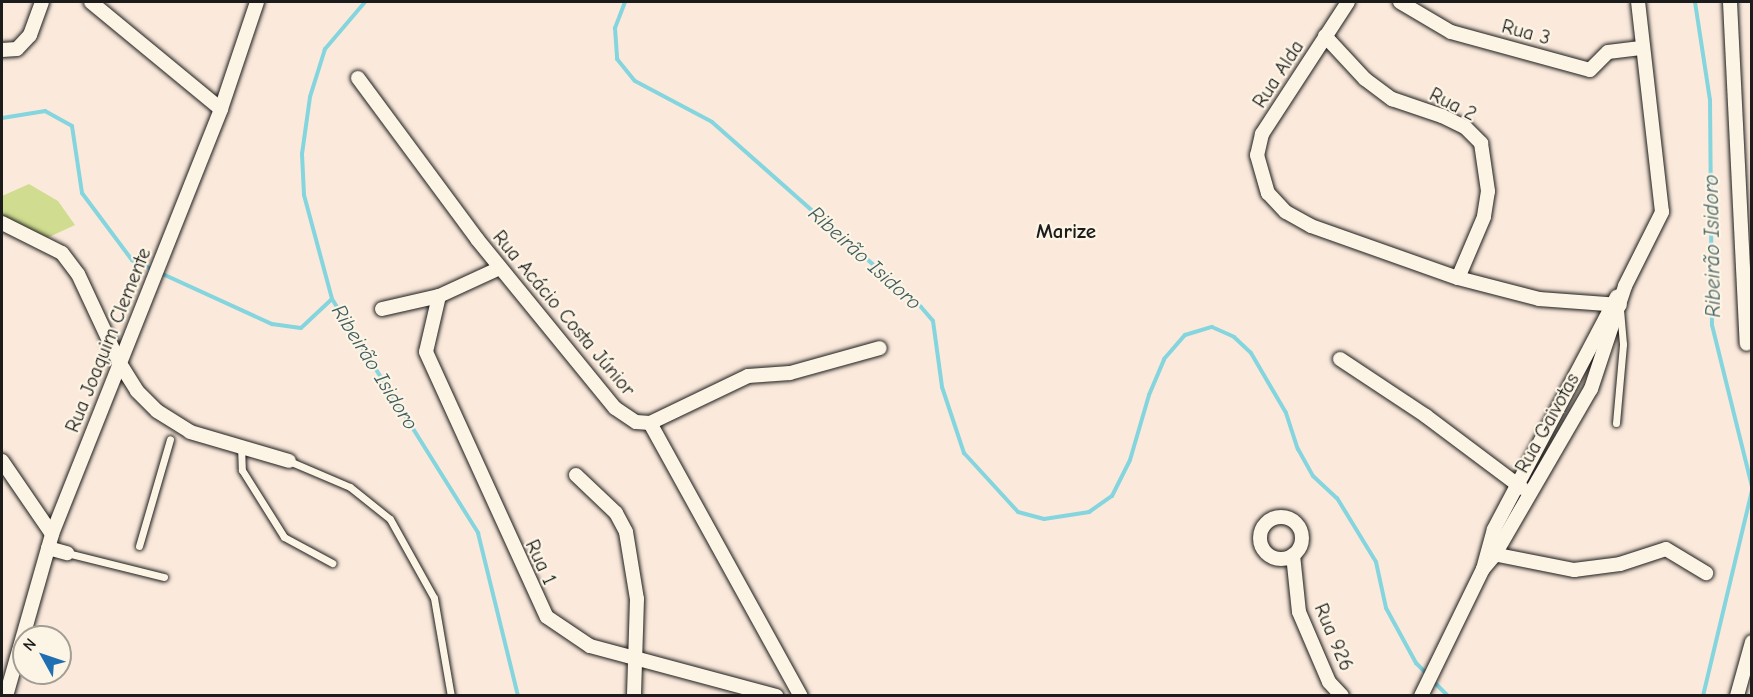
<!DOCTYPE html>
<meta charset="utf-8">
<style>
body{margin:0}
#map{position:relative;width:1753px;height:697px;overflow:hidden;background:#fbeadc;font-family:"Comic Neue",sans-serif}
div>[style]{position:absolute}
.green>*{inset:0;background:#d0dc8f}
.stream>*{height:4px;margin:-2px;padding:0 2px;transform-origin:2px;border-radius:2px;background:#85d5df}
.roads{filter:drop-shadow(0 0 2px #1c1c1c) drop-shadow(0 0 2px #1c1c1c)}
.service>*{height:7px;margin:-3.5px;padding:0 3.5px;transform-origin:3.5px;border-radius:3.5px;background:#fcf5e5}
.minor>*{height:14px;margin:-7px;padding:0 7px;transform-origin:7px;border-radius:7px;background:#fcf5e5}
.minor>.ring{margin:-7px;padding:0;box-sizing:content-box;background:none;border:14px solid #fcf5e5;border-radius:50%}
span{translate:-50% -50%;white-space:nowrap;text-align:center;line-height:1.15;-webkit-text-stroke:4.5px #fcf5e5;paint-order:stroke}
.street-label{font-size:20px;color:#1c1c1c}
.neighbourhood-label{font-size:21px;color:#1c1c1c;font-weight:700}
.water-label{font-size:21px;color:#415d60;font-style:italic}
.frame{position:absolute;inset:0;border:3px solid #1c1c1c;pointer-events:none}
.north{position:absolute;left:12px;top:625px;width:60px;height:60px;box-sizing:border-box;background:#fcf5e5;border:2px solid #a29e95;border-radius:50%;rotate:310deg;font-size:16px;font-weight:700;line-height:24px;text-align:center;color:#1c1c1c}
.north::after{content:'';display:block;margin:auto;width:21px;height:27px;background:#1f6fb2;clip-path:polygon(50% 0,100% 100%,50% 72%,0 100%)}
</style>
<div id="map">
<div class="green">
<i style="clip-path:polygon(29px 184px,58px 201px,75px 225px,47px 238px,2px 219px,2px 196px)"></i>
</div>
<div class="stream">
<i style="left:365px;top:2px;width:62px;rotate:130.4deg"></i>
<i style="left:325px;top:49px;width:50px;rotate:107.4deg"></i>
<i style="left:310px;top:97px;width:58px;rotate:98deg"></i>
<i style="left:302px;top:154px;width:41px;rotate:87.2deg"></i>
<i style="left:304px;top:195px;width:108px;rotate:74.9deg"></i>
<i style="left:332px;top:299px;width:276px;rotate:58deg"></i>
<i style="left:478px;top:533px;width:168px;rotate:76.2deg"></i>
<i style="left:625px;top:2px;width:28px;rotate:111deg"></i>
<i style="left:615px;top:28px;width:31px;rotate:86deg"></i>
<i style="left:617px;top:59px;width:28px;rotate:51deg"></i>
<i style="left:635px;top:81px;width:87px;rotate:28deg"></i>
<i style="left:712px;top:122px;width:279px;rotate:41.5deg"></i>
<i style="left:921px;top:307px;width:18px;rotate:49deg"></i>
<i style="left:933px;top:321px;width:67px;rotate:82.2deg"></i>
<i style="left:942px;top:387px;width:70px;rotate:71.6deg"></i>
<i style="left:964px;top:453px;width:80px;rotate:47.5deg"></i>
<i style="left:1018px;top:512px;width:27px;rotate:15deg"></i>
<i style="left:1044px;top:519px;width:46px;rotate:-8.8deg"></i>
<i style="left:1089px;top:512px;width:28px;rotate:-35deg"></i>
<i style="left:1112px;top:496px;width:40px;rotate:-63.4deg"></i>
<i style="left:1130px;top:460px;width:68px;rotate:-73.7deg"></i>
<i style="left:1149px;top:395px;width:39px;rotate:-67deg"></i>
<i style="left:1164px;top:359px;width:32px;rotate:-49deg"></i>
<i style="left:1185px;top:335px;width:28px;rotate:-17deg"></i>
<i style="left:1212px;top:327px;width:24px;rotate:24deg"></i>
<i style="left:1234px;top:337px;width:23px;rotate:43deg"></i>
<i style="left:1251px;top:353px;width:69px;rotate:59.7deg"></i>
<i style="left:1286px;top:413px;width:38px;rotate:72deg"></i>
<i style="left:1298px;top:449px;width:31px;rotate:61deg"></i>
<i style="left:1313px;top:476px;width:33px;rotate:43deg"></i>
<i style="left:1337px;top:498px;width:75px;rotate:58.6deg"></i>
<i style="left:1376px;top:562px;width:47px;rotate:77.7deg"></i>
<i style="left:1386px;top:608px;width:63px;rotate:61.4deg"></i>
<i style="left:1416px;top:663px;width:16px;rotate:45deg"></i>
<i style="left:1695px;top:2px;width:99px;rotate:81.3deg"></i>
<i style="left:1710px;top:100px;width:225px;rotate:89.5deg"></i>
<i style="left:1712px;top:325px;width:167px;rotate:76.1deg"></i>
<i style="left:2px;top:118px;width:44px;rotate:-9.2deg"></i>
<i style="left:45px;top:111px;width:31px;rotate:29deg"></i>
<i style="left:72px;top:126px;width:68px;rotate:81.5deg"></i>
<i style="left:82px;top:193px;width:84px;rotate:53.3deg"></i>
<i style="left:132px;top:260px;width:154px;rotate:24.6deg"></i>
<i style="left:272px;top:324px;width:29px;rotate:8deg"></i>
<i style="left:301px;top:328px;width:42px;rotate:-43.1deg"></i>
<i style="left:1432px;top:680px;width:23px;rotate:45deg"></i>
<i style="left:1703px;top:696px;width:211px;rotate:-76.6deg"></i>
</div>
<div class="roads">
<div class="service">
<i style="left:1616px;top:423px;width:79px;rotate:-84.9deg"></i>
<i style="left:1623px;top:344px;width:32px;rotate:-95deg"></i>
<i style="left:241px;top:445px;width:25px;rotate:88deg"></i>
<i style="left:242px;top:470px;width:79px;rotate:57.9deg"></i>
<i style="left:284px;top:537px;width:55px;rotate:28.4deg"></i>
<i style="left:289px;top:461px;width:66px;rotate:23.1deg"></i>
<i style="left:350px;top:487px;width:51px;rotate:38.7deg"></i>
<i style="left:390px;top:519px;width:90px;rotate:60.9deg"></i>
<i style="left:434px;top:598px;width:99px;rotate:80.2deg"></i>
<i style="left:139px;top:546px;width:111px;rotate:-73.8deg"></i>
<i style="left:67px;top:553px;width:100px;rotate:13.9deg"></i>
</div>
<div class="minor">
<i style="left:91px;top:2px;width:168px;rotate:39.5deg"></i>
<i style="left:1348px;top:2px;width:158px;rotate:123.1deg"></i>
<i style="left:1262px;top:134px;width:22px;rotate:103deg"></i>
<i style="left:1257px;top:155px;width:40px;rotate:74deg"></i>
<i style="left:1268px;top:193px;width:26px;rotate:47deg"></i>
<i style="left:1286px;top:212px;width:29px;rotate:29deg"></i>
<i style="left:1311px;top:226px;width:156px;rotate:19.5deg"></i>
<i style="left:1458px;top:278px;width:84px;rotate:14.5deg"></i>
<i style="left:1539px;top:299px;width:81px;rotate:4.2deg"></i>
<i style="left:1400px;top:2px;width:59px;rotate:30.5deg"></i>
<i style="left:1451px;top:32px;width:144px;rotate:15.3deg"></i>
<i style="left:1590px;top:70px;width:25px;rotate:-45deg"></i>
<i style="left:1608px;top:52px;width:35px;rotate:-7deg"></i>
<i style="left:1730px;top:2px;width:342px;rotate:87.2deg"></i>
<i style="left:1325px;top:36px;width:59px;rotate:47.1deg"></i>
<i style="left:1365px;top:79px;width:34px;rotate:37deg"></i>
<i style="left:1392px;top:99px;width:53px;rotate:18.8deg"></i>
<i style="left:1442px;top:116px;width:25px;rotate:26deg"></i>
<i style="left:1465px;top:127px;width:23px;rotate:45deg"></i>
<i style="left:1481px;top:143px;width:49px;rotate:81.7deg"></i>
<i style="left:1488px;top:191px;width:26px;rotate:99deg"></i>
<i style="left:1484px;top:217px;width:66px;rotate:113.1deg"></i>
<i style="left:2px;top:50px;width:15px;rotate:-4deg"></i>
<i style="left:17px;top:49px;width:19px;rotate:-47deg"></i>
<i style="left:30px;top:35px;width:35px;rotate:-70deg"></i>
<i style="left:358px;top:78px;width:200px;rotate:53.5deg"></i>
<i style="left:477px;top:239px;width:218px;rotate:50.8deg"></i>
<i style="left:615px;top:408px;width:25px;rotate:34deg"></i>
<i style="left:636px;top:422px;width:14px;rotate:4deg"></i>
<i style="left:650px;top:423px;width:312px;rotate:61.1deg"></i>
<i style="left:2px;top:223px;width:67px;rotate:26.6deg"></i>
<i style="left:62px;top:253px;width:26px;rotate:53deg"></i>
<i style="left:78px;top:274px;width:97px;rotate:65deg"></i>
<i style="left:119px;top:362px;width:34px;rotate:58deg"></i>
<i style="left:137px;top:391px;width:28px;rotate:45deg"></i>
<i style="left:157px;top:411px;width:39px;rotate:32deg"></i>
<i style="left:190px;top:432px;width:103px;rotate:16.3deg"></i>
<i style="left:439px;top:296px;width:57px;rotate:103.1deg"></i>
<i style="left:426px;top:352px;width:291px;rotate:65.5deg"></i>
<i style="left:547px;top:617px;width:52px;rotate:34deg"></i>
<i style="left:590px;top:646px;width:193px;rotate:15deg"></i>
<i style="left:382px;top:309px;width:58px;rotate:-12.8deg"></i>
<i style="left:439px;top:296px;width:67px;rotate:-24.7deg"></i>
<i style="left:1340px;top:359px;width:103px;rotate:33.5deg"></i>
<i style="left:1426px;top:416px;width:120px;rotate:36.9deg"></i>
<i style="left:650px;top:423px;width:109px;rotate:-25.6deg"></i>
<i style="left:748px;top:376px;width:42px;rotate:-4.1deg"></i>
<i style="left:790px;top:373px;width:93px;rotate:-15.5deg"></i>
<i style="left:2px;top:461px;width:88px;rotate:55.6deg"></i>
<i style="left:576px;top:475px;width:55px;rotate:43.5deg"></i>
<i style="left:616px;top:513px;width:21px;rotate:62deg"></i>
<i style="left:626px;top:532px;width:68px;rotate:80.7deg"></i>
<i style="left:637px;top:599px;width:97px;rotate:91.8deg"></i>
<i class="ring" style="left:1260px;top:517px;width:28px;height:28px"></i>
<i style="left:48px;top:548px;width:20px;rotate:15deg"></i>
<i style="left:1488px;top:553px;width:88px;rotate:11.2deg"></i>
<i style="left:1574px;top:570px;width:46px;rotate:-7.4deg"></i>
<i style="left:1620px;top:564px;width:48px;rotate:-18.1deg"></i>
<i style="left:1666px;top:549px;width:47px;rotate:31deg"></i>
<i style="left:1293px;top:555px;width:57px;rotate:84deg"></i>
<i style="left:1299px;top:612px;width:76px;rotate:66.8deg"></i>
<i style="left:1329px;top:682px;width:19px;rotate:47deg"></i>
<i style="left:1483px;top:569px;width:41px;rotate:-74.6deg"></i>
<i style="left:1494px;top:529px;width:263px;rotate:-62.1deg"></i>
<i style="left:6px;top:696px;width:168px;rotate:-74.1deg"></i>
<i style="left:52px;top:534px;width:457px;rotate:-68.3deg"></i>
<i style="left:221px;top:109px;width:113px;rotate:-71.4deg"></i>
<i style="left:1421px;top:696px;width:141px;rotate:-64deg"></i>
<i style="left:1483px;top:569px;width:17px;rotate:-50deg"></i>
<i style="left:1494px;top:556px;width:193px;rotate:-59.9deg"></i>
<i style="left:1591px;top:389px;width:108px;rotate:-71.7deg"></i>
<i style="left:1625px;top:286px;width:83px;rotate:-63.4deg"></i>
<i style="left:1662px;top:212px;width:211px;rotate:-96.5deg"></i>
<i style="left:1737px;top:696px;width:56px;rotate:-74.5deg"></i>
</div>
</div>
<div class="street-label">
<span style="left:1526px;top:32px;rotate:15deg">Rua 3</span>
<span style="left:1278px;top:74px;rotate:-57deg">Rua Alda</span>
<span style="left:1453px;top:104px;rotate:27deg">Rua 2</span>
<span style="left:564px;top:313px;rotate:50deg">Rua Acácio Costa Júnior</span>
<span style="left:108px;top:340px;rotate:-68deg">Rua Joaquim Clemente</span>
<span style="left:1547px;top:423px;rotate:-61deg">Rua Gaivotas</span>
<span style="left:541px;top:562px;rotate:65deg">Rua 1</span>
<span style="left:1334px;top:637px;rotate:67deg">Rua 926</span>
</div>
<div class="neighbourhood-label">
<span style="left:1066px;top:231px">Marize</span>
</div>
<div class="water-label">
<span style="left:1712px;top:246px;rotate:-91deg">Ribeirão Isidoro</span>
<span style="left:865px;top:258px;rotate:42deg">Ribeirão Isidoro</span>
<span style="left:375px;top:367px;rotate:58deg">Ribeirão Isidoro</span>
</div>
<div class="frame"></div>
<div class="north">N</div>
</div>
